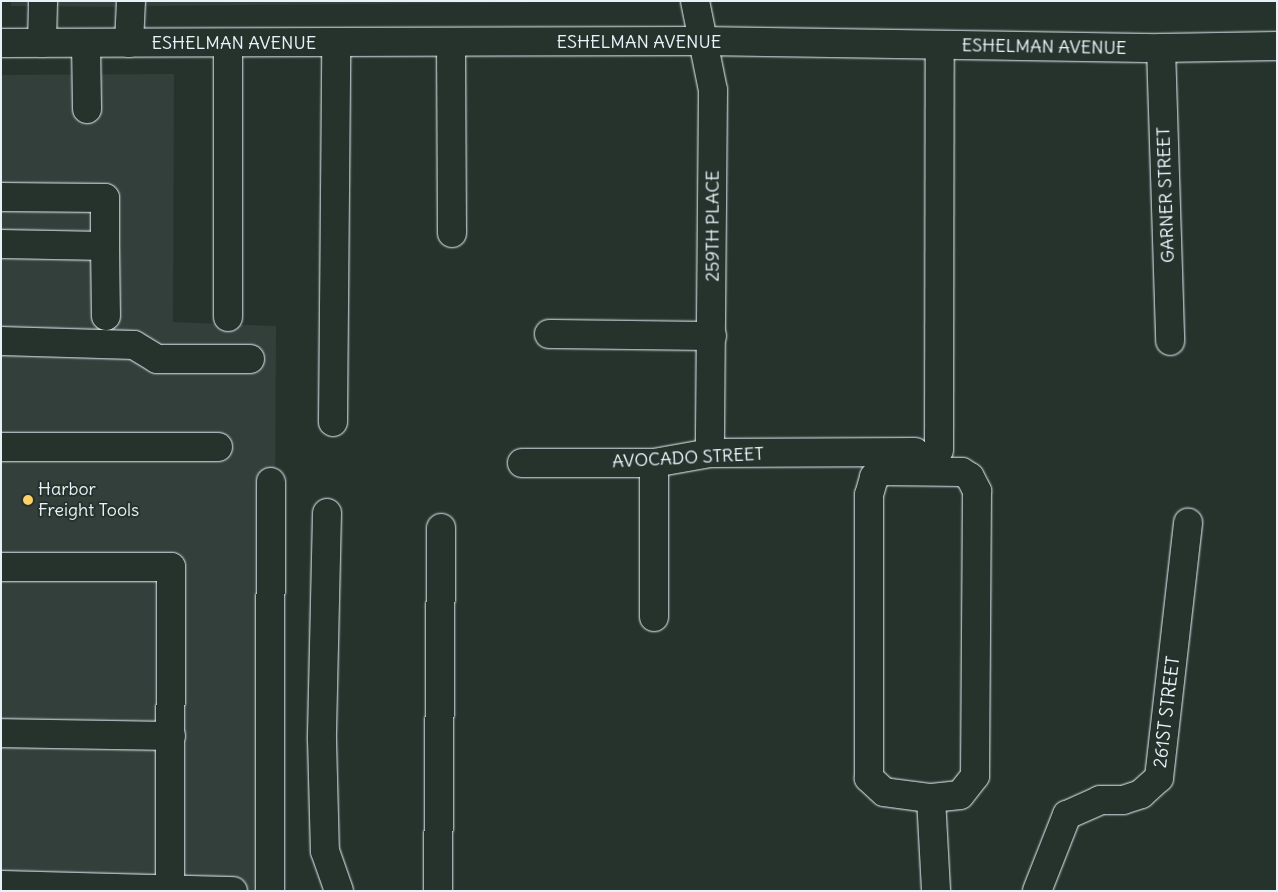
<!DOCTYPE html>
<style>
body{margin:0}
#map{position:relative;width:1278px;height:892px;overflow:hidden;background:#26332d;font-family:Delius,sans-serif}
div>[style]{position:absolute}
.built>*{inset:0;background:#333f3a}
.roads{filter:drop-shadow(0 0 1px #e8f1f8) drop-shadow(0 0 1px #e8f1f8)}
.minor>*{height:28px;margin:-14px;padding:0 14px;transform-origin:14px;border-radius:14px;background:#26332d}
.dots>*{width:14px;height:14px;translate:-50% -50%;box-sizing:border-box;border:2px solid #26332d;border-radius:50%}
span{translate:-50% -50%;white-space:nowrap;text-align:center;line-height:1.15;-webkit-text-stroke:4px #26332d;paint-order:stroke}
.street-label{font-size:18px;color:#e8f1f8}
.poi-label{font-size:18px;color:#e8f1f8}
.left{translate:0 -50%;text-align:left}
.frame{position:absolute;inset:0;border:2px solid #e8f1f8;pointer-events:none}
</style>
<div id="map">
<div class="built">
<i style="clip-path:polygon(11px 1px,125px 1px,125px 7px,11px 6px)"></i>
<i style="clip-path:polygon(143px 1px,653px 1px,143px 6px)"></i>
<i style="clip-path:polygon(174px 74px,173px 322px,276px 326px,273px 891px,1px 891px,1px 75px)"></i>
</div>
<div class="roads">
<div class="minor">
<i style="left:695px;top:1px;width:91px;rotate:78.6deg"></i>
<i style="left:713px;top:90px;width:363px;rotate:90.5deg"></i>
<i style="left:451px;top:42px;width:191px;rotate:89.7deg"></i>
<i style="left:1px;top:43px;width:700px;rotate:-0.16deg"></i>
<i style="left:701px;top:41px;width:460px;rotate:0.9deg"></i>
<i style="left:1161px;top:48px;width:116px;rotate:-1deg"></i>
<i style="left:42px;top:43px;width:42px;rotate:-88.6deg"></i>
<i style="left:86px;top:43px;width:66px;rotate:89.1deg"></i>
<i style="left:129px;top:43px;width:42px;rotate:-87.3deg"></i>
<i style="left:228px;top:43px;width:274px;rotate:90deg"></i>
<i style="left:1161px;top:48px;width:293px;rotate:88.2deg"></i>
<i style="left:1px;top:197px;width:104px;rotate:0.6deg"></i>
<i style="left:105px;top:198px;width:48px;rotate:90deg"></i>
<i style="left:105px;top:246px;width:104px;rotate:-178.9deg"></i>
<i style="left:105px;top:246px;width:70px;rotate:89.2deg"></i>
<i style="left:549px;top:334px;width:163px;rotate:0.7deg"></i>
<i style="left:1px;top:341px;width:133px;rotate:1.7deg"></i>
<i style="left:134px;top:345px;width:27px;rotate:31deg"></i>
<i style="left:157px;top:359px;width:93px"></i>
<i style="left:333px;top:422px;width:380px;rotate:-89.5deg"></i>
<i style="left:1px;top:447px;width:217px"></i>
<i style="left:939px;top:450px;width:405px;rotate:-89.9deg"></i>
<i style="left:522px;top:463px;width:132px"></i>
<i style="left:654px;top:463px;width:57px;rotate:-10.1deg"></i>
<i style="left:710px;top:453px;width:205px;rotate:-0.3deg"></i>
<i style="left:654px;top:463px;width:154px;rotate:90deg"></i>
<i style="left:883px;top:471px;width:79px;rotate:0.7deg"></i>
<i style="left:962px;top:472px;width:9px;rotate:32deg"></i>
<i style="left:970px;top:477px;width:16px;rotate:63deg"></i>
<i style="left:977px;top:491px;width:285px;rotate:90.4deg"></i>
<i style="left:975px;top:776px;width:24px;rotate:128deg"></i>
<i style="left:960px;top:795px;width:31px;rotate:174deg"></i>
<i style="left:929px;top:798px;width:45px;rotate:-172.4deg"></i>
<i style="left:884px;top:792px;width:21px;rotate:-137deg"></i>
<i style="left:869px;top:778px;width:283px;rotate:-90deg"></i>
<i style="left:869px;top:495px;width:19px;rotate:-74deg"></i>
<i style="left:874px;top:477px;width:11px;rotate:-34deg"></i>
<i style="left:327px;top:513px;width:227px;rotate:91.3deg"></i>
<i style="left:322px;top:740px;width:111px;rotate:88.5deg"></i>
<i style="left:325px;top:851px;width:42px;rotate:70.7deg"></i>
<i style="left:1px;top:567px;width:170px"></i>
<i style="left:171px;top:567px;width:324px;rotate:90.2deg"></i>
<i style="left:1px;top:733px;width:170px;rotate:1deg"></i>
<i style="left:931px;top:798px;width:93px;rotate:86.9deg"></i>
<i style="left:1px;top:885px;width:232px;rotate:1.5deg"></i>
<i style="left:270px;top:891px;width:409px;rotate:-89.9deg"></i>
<i style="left:438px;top:891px;width:363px;rotate:-89.5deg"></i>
<i style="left:1037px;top:891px;width:82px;rotate:-68.5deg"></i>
<i style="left:1067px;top:815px;width:36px;rotate:-24deg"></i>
<i style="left:1100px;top:800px;width:23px"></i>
<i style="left:1123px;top:800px;width:19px;rotate:-18deg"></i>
<i style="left:1141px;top:794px;width:24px;rotate:-42deg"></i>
<i style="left:1159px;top:778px;width:257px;rotate:-83.5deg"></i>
</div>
</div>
<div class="dots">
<i style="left:28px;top:500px;background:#ffd166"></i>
</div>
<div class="street-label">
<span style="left:639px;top:42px">ESHELMAN AVENUE</span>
<span style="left:234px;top:43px">ESHELMAN AVENUE</span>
<span style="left:1044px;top:47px;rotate:1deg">ESHELMAN AVENUE</span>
<span style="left:1166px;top:195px;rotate:-92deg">GARNER STREET</span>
<span style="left:713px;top:226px;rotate:-90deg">259TH PLACE</span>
<span style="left:688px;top:458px;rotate:-3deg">AVOCADO STREET</span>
<span style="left:1167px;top:712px;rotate:-83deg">261ST STREET</span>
</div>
<div class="poi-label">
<span class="left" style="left:38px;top:500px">Harbor<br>Freight Tools</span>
</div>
<div class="frame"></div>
</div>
